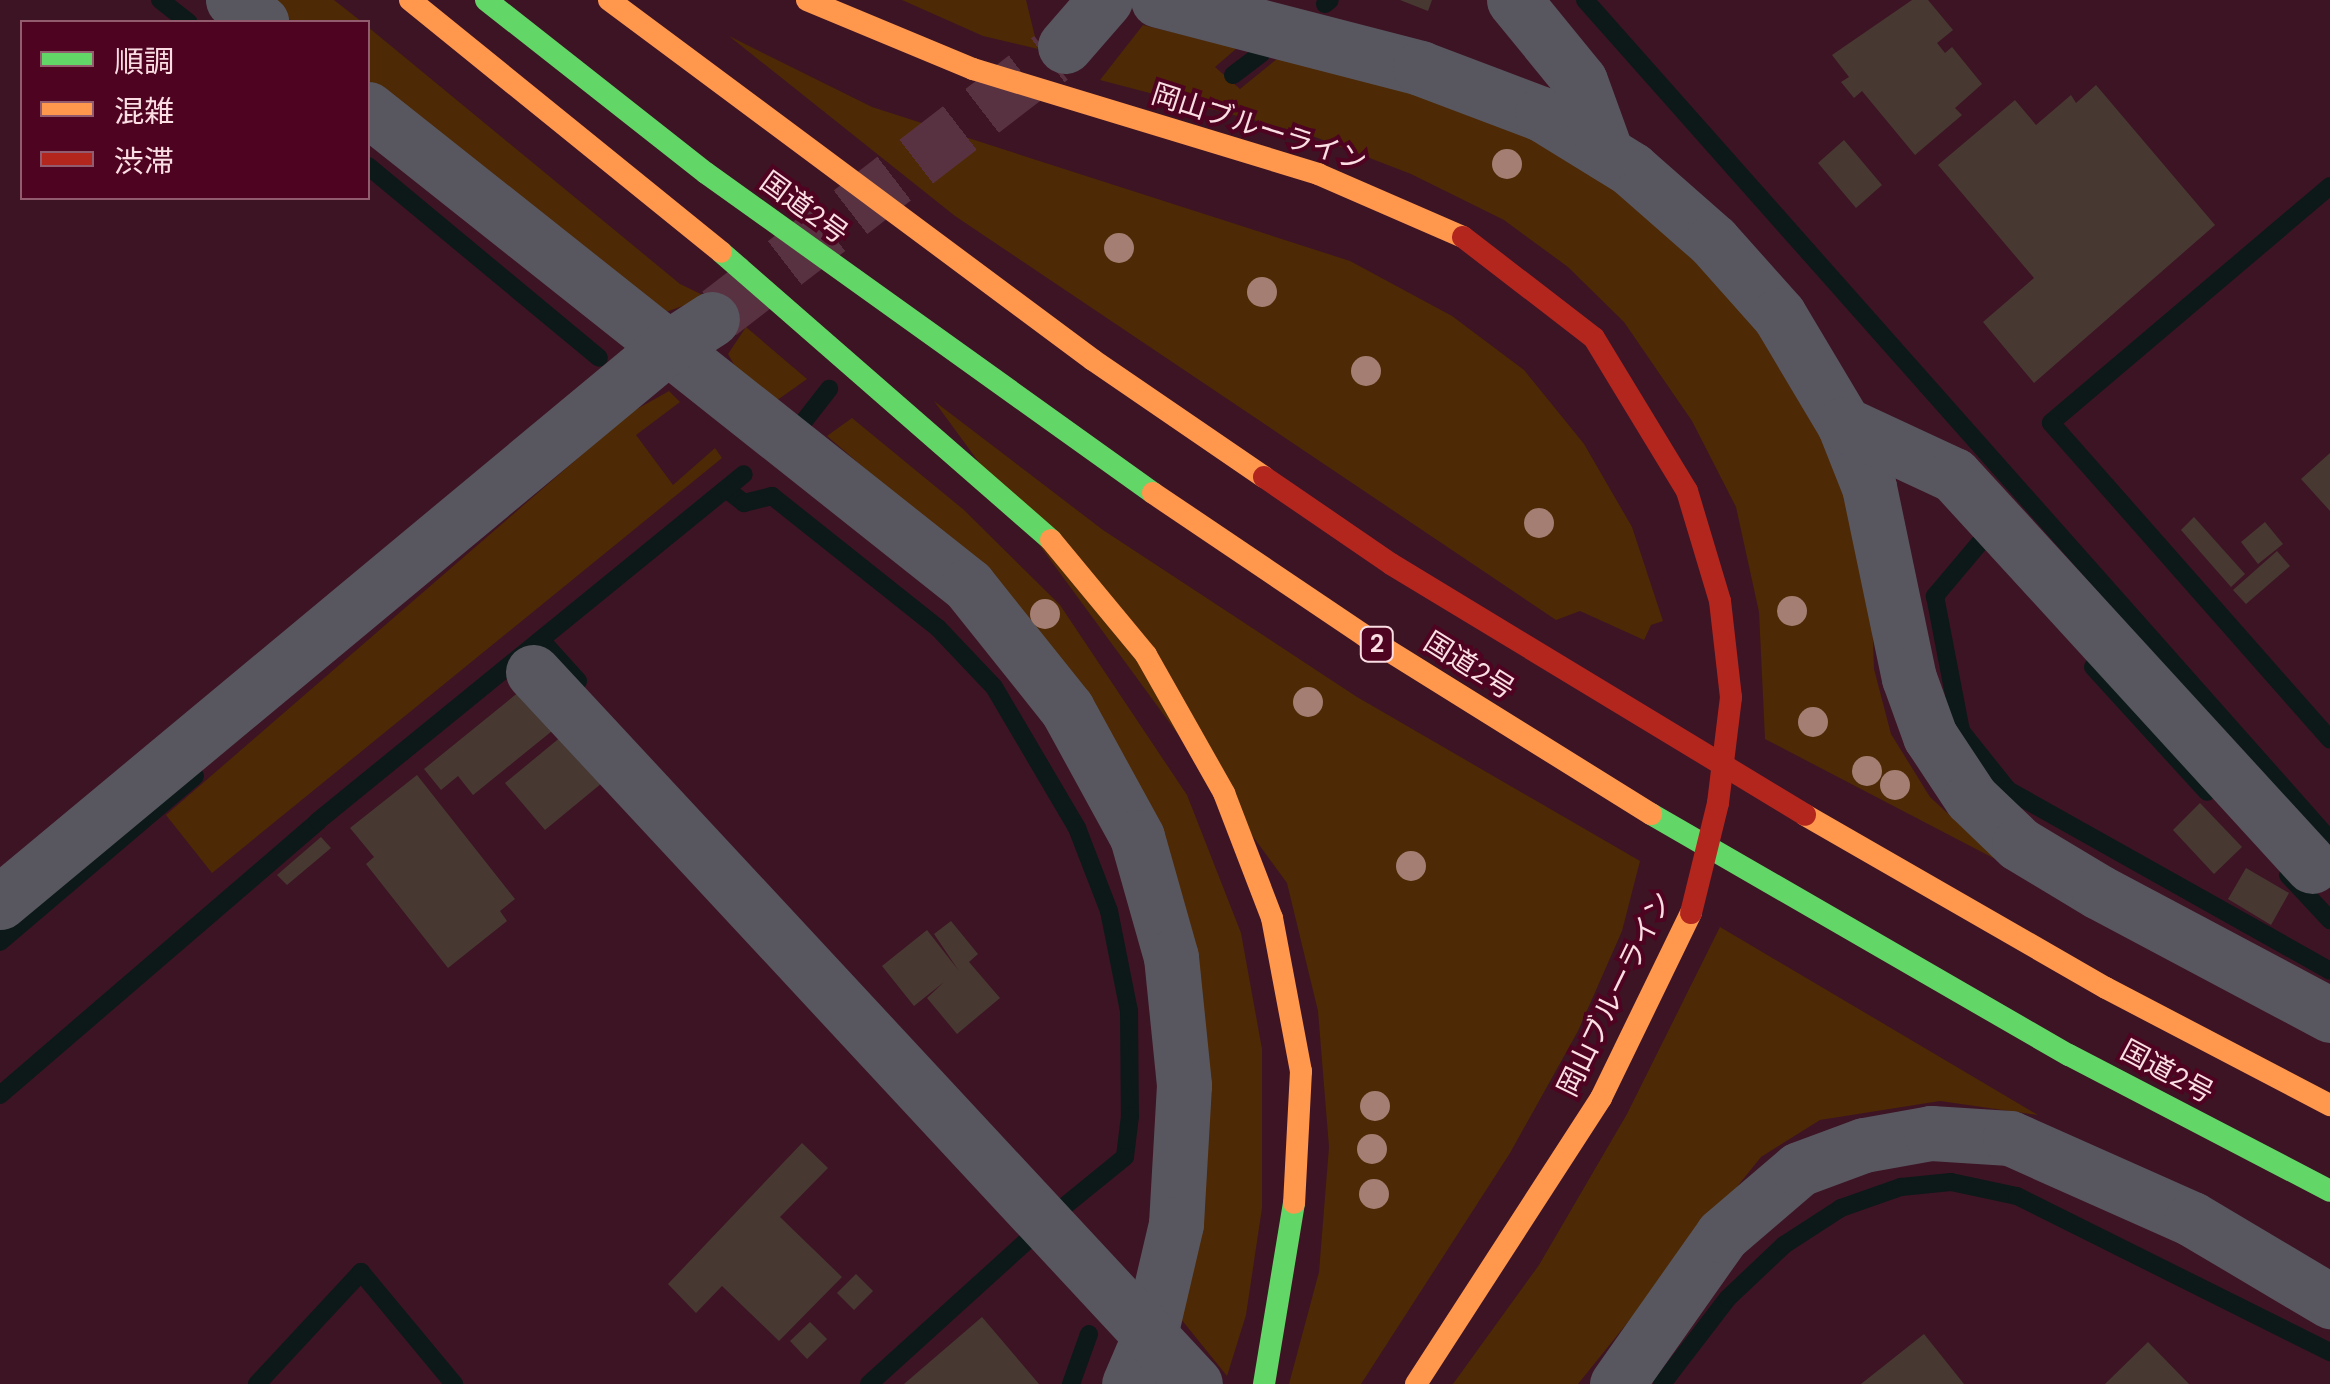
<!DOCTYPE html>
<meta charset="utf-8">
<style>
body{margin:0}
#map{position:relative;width:2330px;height:1384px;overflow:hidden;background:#3d1424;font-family:"DM Sans","Noto Sans JP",sans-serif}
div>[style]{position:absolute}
.green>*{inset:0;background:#4d2905}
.stream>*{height:18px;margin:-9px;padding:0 9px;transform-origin:9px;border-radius:9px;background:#0c1918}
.building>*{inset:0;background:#473932}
.street-tunnel>*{height:55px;margin-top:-27.5px;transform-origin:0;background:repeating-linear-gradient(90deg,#593241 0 55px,transparent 0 83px)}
.street>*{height:55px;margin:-27.5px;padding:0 27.5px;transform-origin:27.5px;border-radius:27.5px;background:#585760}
.fast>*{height:22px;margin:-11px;padding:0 11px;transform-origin:11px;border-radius:11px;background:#63d668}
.slow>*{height:22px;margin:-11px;padding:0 11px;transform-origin:11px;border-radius:11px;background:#ff974d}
.jam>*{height:22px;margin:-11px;padding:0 11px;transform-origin:11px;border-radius:11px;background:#b3261e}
.jam-bridge>*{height:22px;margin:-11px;padding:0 11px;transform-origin:11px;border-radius:11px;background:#b3261e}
.trees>*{width:30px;height:30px;margin:-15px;border-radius:50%;background:#a47e72}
span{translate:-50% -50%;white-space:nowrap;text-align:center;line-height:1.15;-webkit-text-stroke:8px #4e0320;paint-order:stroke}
.shield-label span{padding:2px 8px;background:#4e0320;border:2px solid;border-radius:8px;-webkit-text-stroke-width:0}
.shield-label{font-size:25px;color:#fadee3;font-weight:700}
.street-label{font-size:28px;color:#fadee3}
.legend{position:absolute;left:20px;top:20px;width:350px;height:180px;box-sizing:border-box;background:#4e0320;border:2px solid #935b6e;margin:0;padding:12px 18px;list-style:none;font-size:30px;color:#fadee3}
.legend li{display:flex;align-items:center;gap:20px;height:50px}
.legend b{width:50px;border:2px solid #935b6e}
</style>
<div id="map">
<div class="green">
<i style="clip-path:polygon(265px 0,334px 0,362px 22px,293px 22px)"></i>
<i style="clip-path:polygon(902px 0,1026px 0,1038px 49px,983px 36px)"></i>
<i style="clip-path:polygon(1143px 25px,1237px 48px,1215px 67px,1240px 89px,1278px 58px,1462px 104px,1556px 146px,1632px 197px,1769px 337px,1854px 502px,1871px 590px,1874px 669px,1891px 734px,1930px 797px,1999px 861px,1765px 739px,1759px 612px,1736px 507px,1692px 421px,1624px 322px,1568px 267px,1504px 220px,1411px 174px,1310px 135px,1100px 80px)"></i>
<i style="clip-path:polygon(368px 27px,680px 284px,707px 297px,666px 312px,368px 80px)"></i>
<i style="clip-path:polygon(729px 36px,872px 107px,1350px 261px,1452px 316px,1524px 370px,1584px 444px,1632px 527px,1663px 621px,1651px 625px,1644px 640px,1580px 611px,1556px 620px,955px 216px)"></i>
<i style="clip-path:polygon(746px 327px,807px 379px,776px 401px,737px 370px,728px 354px)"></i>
<i style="clip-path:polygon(669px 391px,680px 402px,636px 435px,673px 485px,715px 448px,722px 458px,212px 873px,166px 815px,630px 413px)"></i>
<i style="clip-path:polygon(934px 401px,1103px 530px,1357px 697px,1640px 861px,1622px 931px,1578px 1031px,1510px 1153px,1361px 1384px,1289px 1384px,1319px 1272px,1329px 1147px,1318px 1011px,1287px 883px)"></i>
<i style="clip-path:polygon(852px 418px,964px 510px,1060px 605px,1187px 795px,1241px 933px,1262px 1049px,1262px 1208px,1246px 1315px,1227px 1376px,1181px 1319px,1202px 1014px,992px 578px,827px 436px)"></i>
<i style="clip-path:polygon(1720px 927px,2038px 1115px,1940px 1101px,1820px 1120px,1761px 1157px,1578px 1384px,1453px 1384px,1539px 1265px,1627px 1114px)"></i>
</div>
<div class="stream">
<i style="left:160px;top:0;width:36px;rotate:38deg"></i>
<i style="left:1585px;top:0;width:1123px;rotate:48.43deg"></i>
<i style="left:1325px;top:4px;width:6px;rotate:-39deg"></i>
<i style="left:1233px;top:75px;width:35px;rotate:-37deg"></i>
<i style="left:368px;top:166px;width:300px;rotate:39.7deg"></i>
<i style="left:2330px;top:186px;width:366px;rotate:139.7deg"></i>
<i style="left:2051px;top:423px;width:422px;rotate:48.6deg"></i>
<i style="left:801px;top:425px;width:46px;rotate:-52.1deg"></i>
<i style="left:726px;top:489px;width:23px;rotate:38deg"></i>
<i style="left:744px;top:503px;width:29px;rotate:-14deg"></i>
<i style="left:772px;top:496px;width:212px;rotate:38.5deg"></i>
<i style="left:938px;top:628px;width:81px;rotate:46.5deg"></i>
<i style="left:994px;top:687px;width:164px;rotate:59.5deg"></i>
<i style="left:1077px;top:828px;width:89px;rotate:68.9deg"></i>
<i style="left:1109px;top:911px;width:102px;rotate:78.7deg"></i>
<i style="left:1129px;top:1011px;width:105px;rotate:89.5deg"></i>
<i style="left:1130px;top:1116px;width:41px;rotate:97deg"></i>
<i style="left:1125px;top:1157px;width:89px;rotate:140.9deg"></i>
<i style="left:1983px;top:539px;width:75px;rotate:130.1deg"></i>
<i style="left:1935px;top:596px;width:137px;rotate:79.1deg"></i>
<i style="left:1961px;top:731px;width:75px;rotate:51.5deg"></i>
<i style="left:2008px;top:790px;width:369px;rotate:29.3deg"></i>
<i style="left:542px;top:641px;width:54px;rotate:48deg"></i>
<i style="left:2093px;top:667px;width:169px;rotate:47.6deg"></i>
<i style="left:2288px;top:875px;width:62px;rotate:47deg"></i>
<i style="left:0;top:942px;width:256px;rotate:-40.4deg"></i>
<i style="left:0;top:1095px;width:420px;rotate:-40.7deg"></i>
<i style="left:318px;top:821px;width:549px;rotate:-39.16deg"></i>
<i style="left:257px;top:1384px;width:153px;rotate:-47.1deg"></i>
<i style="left:361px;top:1272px;width:146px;rotate:50.3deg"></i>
<i style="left:869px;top:1384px;width:215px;rotate:-42.2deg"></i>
<i style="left:1071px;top:1384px;width:53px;rotate:-70.2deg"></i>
<i style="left:1662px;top:1384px;width:108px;rotate:-52.5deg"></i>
<i style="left:1728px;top:1298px;width:77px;rotate:-43.4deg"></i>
<i style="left:1784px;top:1245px;width:68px;rotate:-33deg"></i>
<i style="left:1841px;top:1208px;width:64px;rotate:-19.3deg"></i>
<i style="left:1901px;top:1187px;width:50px;rotate:-5.7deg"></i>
<i style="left:1951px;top:1182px;width:67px;rotate:12deg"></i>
<i style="left:2017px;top:1196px;width:350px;rotate:26.5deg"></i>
</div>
<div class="building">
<i style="clip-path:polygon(1400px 0,1432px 0,1428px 11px)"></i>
<i style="clip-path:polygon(1912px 0,1928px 0,1953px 30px,1937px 43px,1945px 53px,1952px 47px,1982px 84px,1955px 108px,1962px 115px,1915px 155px,1862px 91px,1854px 98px,1841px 82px,1849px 77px,1832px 55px)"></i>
<i style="clip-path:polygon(2096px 85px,2215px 225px,2034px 383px,1983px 322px,2034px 278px,1938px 165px,2015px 100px,2036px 125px,2071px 95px,2076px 103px)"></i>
<i style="clip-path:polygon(1844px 140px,1882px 185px,1856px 208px,1818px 163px)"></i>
<i style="clip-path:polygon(2330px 453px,2330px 511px,2301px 479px)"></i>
<i style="clip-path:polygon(2194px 517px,2245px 574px,2231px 587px,2181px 530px)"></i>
<i style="clip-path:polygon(2265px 522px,2283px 544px,2258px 564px,2241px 542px)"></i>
<i style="clip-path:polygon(2277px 551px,2290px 566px,2246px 604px,2233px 590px)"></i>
<i style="clip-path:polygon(520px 691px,552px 731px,473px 795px,458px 776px,441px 790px,424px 769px)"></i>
<i style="clip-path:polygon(562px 736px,602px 783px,545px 830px,505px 783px)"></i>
<i style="clip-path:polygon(417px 775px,515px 899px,500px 911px,507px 921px,448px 968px,366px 864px,374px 857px,350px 828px)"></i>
<i style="clip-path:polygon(2200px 803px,2242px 847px,2214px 874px,2173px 830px)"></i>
<i style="clip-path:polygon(321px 837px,331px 848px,287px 885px,277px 875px)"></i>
<i style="clip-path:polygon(2246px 868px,2289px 893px,2271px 925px,2228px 899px)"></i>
<i style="clip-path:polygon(951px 921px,978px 954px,969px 962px,1000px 998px,957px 1034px,927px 998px,944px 982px,914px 1006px,882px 966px,927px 930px,959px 971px,934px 934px)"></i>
<i style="clip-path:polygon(802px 1143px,828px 1168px,780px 1217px,842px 1277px,779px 1341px,722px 1286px,696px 1313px,668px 1284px)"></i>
<i style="clip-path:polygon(856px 1274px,873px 1291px,854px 1310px,837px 1293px)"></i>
<i style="clip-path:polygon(982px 1317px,1039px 1384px,904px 1384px)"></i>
<i style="clip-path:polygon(810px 1322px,827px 1339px,807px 1359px,790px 1341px)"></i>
<i style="clip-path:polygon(1924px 1334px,1964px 1384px,1861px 1384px)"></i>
<i style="clip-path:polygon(2148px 1342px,2189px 1384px,2105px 1384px)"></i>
</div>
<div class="street-tunnel">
<i style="left:719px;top:313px;width:419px;rotate:-37.6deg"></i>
</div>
<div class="street">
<i style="left:233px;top:0;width:36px;rotate:38deg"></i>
<i style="left:1158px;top:0;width:271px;rotate:14.5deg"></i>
<i style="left:1420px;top:68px;width:130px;rotate:20.7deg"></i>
<i style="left:1542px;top:114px;width:105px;rotate:31.7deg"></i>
<i style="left:1631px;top:169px;width:109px;rotate:41.3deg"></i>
<i style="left:1713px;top:241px;width:99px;rotate:48.3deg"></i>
<i style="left:1779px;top:315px;width:127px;rotate:59.2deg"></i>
<i style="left:1844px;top:424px;width:68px;rotate:68.4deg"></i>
<i style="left:1869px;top:487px;width:195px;rotate:78.2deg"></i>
<i style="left:1909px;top:678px;width:62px;rotate:70.1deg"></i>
<i style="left:1930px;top:736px;width:74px;rotate:56.5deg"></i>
<i style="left:1971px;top:798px;width:66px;rotate:43.8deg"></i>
<i style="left:2019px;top:844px;width:93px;rotate:31deg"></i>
<i style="left:2099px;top:892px;width:262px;rotate:28deg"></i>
<i style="left:1514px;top:0;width:104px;rotate:50.8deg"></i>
<i style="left:1580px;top:81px;width:77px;rotate:70.1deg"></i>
<i style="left:1065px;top:46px;width:61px;rotate:-49deg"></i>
<i style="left:368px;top:109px;width:766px;rotate:38.43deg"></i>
<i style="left:968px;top:585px;width:159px;rotate:51.4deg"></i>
<i style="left:1067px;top:709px;width:146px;rotate:61.3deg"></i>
<i style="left:1137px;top:837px;width:125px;rotate:74.2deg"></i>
<i style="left:1171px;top:957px;width:129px;rotate:84.2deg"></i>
<i style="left:1184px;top:1085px;width:139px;rotate:93.3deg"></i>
<i style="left:1176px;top:1224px;width:114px;rotate:103.2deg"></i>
<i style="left:1150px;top:1335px;width:53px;rotate:113.2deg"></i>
<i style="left:1844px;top:424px;width:121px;rotate:24.9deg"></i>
<i style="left:1954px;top:475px;width:530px;rotate:47.52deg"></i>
<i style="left:533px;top:672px;width:972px;rotate:47.08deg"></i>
<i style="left:0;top:902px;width:863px;rotate:-39.74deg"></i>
<i style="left:664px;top:350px;width:57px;rotate:-32.9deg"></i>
<i style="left:1617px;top:1384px;width:182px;rotate:-54.8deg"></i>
<i style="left:1722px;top:1235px;width:101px;rotate:-40.6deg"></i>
<i style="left:1799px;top:1169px;width:69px;rotate:-20.3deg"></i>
<i style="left:1864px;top:1145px;width:68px;rotate:-10.2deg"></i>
<i style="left:1931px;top:1133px;width:79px;rotate:3.6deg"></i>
<i style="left:2010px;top:1138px;width:199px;rotate:24deg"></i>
<i style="left:2192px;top:1219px;width:161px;rotate:30.7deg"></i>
</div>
<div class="fast">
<i style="left:486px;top:0;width:280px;rotate:38.2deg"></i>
<i style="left:706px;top:173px;width:550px;rotate:35.6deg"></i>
<i style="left:721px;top:252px;width:438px;rotate:41.1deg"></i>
<i style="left:1651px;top:814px;width:482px;rotate:30deg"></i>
<i style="left:2069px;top:1055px;width:294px;rotate:27.5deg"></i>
<i style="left:1264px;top:1384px;width:183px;rotate:-80.6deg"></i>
</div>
<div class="slow">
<i style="left:410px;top:0;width:400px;rotate:39deg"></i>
<i style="left:609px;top:0;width:603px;rotate:36.64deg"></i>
<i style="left:1093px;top:360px;width:207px;rotate:34.4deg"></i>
<i style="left:807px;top:0;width:180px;rotate:22.6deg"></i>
<i style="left:973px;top:69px;width:361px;rotate:16.9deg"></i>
<i style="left:1318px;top:174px;width:158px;rotate:23.5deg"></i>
<i style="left:1153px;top:493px;width:256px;rotate:34deg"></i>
<i style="left:1365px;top:636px;width:337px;rotate:31.9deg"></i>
<i style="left:1051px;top:540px;width:149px;rotate:50.4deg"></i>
<i style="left:1146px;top:655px;width:159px;rotate:60.5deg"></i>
<i style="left:1224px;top:793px;width:134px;rotate:69deg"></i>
<i style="left:1272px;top:918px;width:156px;rotate:79.3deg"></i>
<i style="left:1301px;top:1071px;width:132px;rotate:93deg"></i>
<i style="left:1805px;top:815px;width:347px;rotate:29.9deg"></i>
<i style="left:2106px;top:988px;width:253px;rotate:27.6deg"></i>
<i style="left:1416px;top:1384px;width:341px;rotate:-57.1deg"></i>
<i style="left:1601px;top:1098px;width:206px;rotate:-64.1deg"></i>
</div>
<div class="jam">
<i style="left:1463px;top:237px;width:165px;rotate:37.6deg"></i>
<i style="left:1594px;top:338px;width:179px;rotate:58.7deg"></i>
<i style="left:1687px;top:491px;width:115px;rotate:73.3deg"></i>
<i style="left:1720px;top:601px;width:97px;rotate:83.5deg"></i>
<i style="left:1264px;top:477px;width:154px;rotate:34.4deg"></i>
<i style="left:1391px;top:564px;width:484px;rotate:31.2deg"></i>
</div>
<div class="jam-bridge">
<i style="left:1691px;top:913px;width:113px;rotate:-76.2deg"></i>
<i style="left:1718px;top:803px;width:107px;rotate:-83deg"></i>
</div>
<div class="trees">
<i style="left:1507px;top:164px"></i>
<i style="left:1119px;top:248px"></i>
<i style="left:1262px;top:292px"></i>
<i style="left:1366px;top:371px"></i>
<i style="left:1539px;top:523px"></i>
<i style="left:1792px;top:611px"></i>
<i style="left:1045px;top:614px"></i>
<i style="left:1308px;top:702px"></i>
<i style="left:1813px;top:722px"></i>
<i style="left:1867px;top:771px"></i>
<i style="left:1895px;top:785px"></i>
<i style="left:1411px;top:866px"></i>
<i style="left:1375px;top:1106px"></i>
<i style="left:1372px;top:1149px"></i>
<i style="left:1374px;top:1194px"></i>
</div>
<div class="shield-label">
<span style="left:1377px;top:644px">2</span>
</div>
<div class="street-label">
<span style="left:1259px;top:128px;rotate:18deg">岡山ブルーライン</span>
<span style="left:804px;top:208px;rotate:36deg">国道2号</span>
<span style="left:1469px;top:666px;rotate:32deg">国道2号</span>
<span style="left:1615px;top:994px;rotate:-64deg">岡山ブルーライン</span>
<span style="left:2167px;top:1072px;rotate:28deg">国道2号</span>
</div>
<ul class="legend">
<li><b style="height:12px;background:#63d668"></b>順調</li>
<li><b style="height:12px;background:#ff974d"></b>混雑</li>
<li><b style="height:12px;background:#b3261e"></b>渋滞</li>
</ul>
</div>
